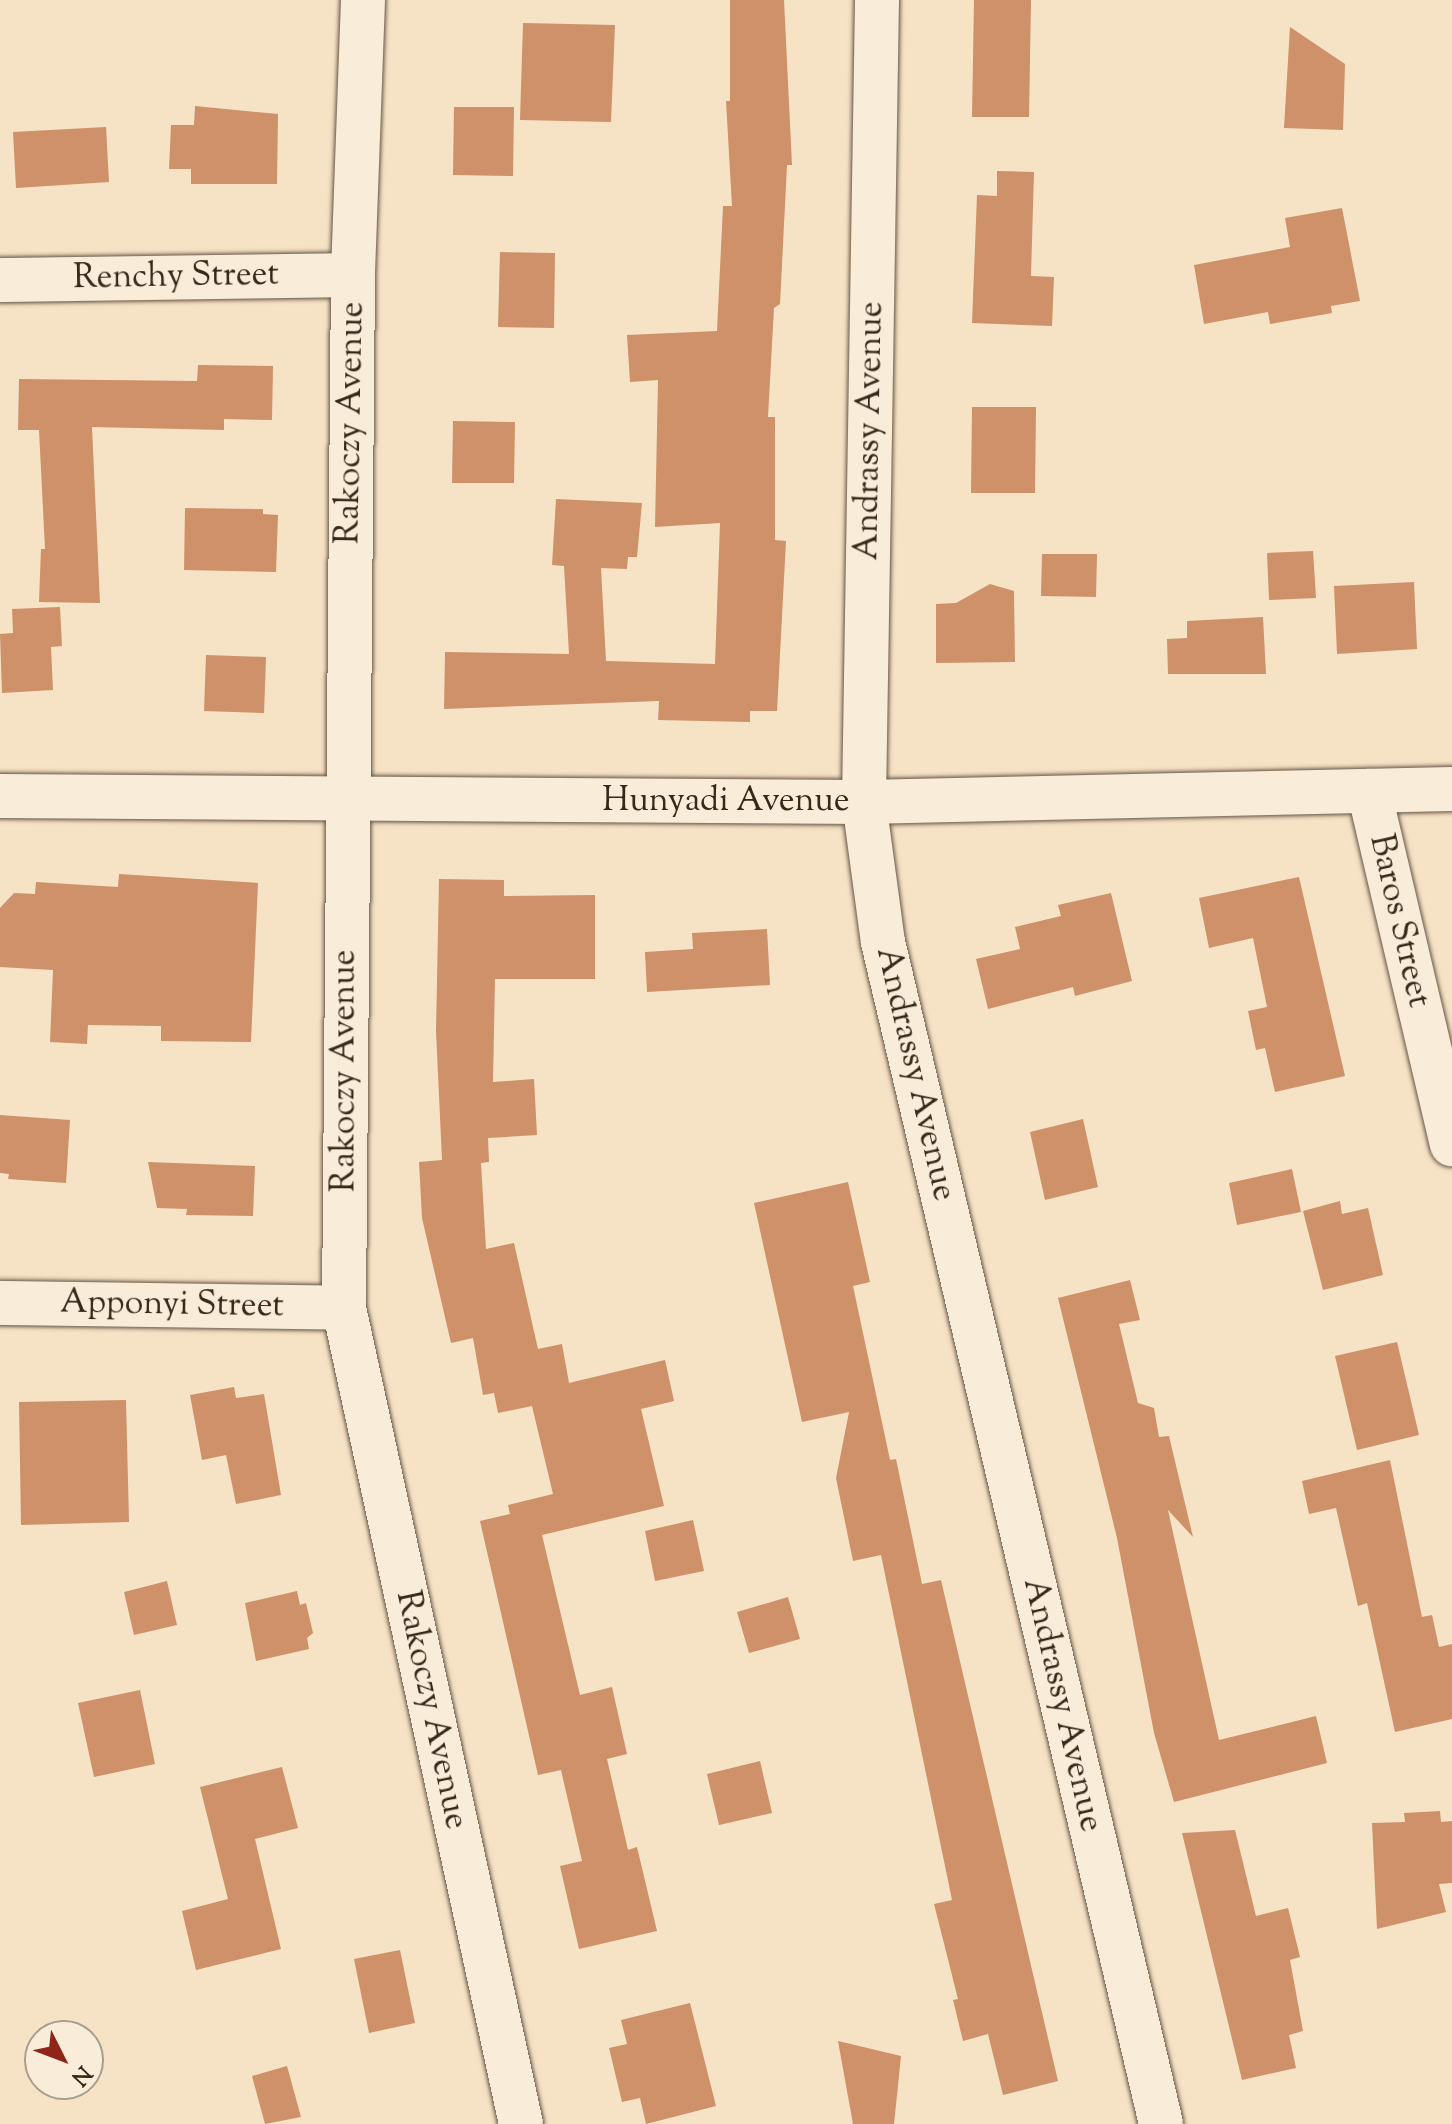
<!DOCTYPE html>
<style>
body{margin:0}
#map{position:relative;width:1452px;height:2124px;overflow:hidden;background:#f6e2c5;font-family:"Sorts Mill Goudy",serif}
div>[style]{position:absolute}
.building>*{inset:0;background:#ce9169}
.roads{filter:drop-shadow(0 0 2px #665745) drop-shadow(0 0 2px #665745)}
.minor>*{height:44px;margin:-22px;padding:0 22px;transform-origin:22px;border-radius:22px;background:#f9ecd9}
span{translate:-50% -50%;white-space:nowrap;text-align:center;line-height:1.15;-webkit-text-stroke:6px #f9ecd9;paint-order:stroke}
.street-label{font-size:34px;color:#36291a}
.north{position:absolute;left:24px;top:2020px;width:80px;height:80px;box-sizing:border-box;background:#f9ecd9;border:2px solid #ab9e8d;border-radius:50%;rotate:132deg;font-size:22px;font-weight:700;line-height:32px;text-align:center;color:#36291a}
.north::after{content:'';display:block;margin:auto;width:28px;height:36px;background:#8f2418;clip-path:polygon(50% 0,100% 100%,50% 72%,0 100%)}
</style>
<div id="map">
<div class="building">
<i style="clip-path:polygon(730px 0,784px 0,792px 165px,787px 165px,780px 304px,774px 308px,768px 417px,775px 417px,775px 540px,786px 541px,777px 711px,750px 711px,750px 722px,658px 720px,659px 701px,444px 709px,445px 652px,569px 654px,564px 566px,552px 565px,556px 499px,642px 503px,637px 557px,628px 557px,627px 569px,601px 568px,606px 661px,715px 664px,720px 523px,655px 527px,658px 380px,630px 382px,627px 335px,717px 331px,723px 206px,732px 206px,726px 101px,730px 101px)"></i>
<i style="clip-path:polygon(974px 0,1031px 0,1029px 117px,972px 117px)"></i>
<i style="clip-path:polygon(523px 23px,615px 25px,611px 122px,520px 120px)"></i>
<i style="clip-path:polygon(1290px 27px,1345px 64px,1343px 130px,1284px 128px)"></i>
<i style="clip-path:polygon(195px 106px,278px 114px,277px 184px,191px 184px,191px 169px,169px 169px,171px 125px,194px 125px)"></i>
<i style="clip-path:polygon(454px 107px,514px 107px,513px 176px,453px 175px)"></i>
<i style="clip-path:polygon(106px 127px,109px 182px,16px 188px,13px 132px)"></i>
<i style="clip-path:polygon(997px 171px,1034px 172px,1031px 276px,1054px 277px,1052px 326px,972px 323px,977px 195px,997px 196px)"></i>
<i style="clip-path:polygon(1342px 208px,1360px 301px,1331px 306px,1332px 313px,1270px 324px,1268px 312px,1204px 324px,1194px 265px,1290px 247px,1285px 218px)"></i>
<i style="clip-path:polygon(500px 252px,555px 253px,554px 328px,498px 327px)"></i>
<i style="clip-path:polygon(198px 365px,273px 366px,272px 420px,224px 419px,224px 430px,92px 427px,100px 603px,39px 602px,41px 549px,45px 549px,39px 430px,18px 430px,19px 379px,197px 381px)"></i>
<i style="clip-path:polygon(972px 407px,1036px 407px,1035px 493px,971px 493px)"></i>
<i style="clip-path:polygon(453px 421px,515px 422px,514px 483px,452px 483px)"></i>
<i style="clip-path:polygon(185px 508px,263px 509px,263px 514px,278px 515px,276px 572px,184px 570px)"></i>
<i style="clip-path:polygon(1313px 551px,1316px 598px,1269px 600px,1267px 553px)"></i>
<i style="clip-path:polygon(1042px 554px,1097px 554px,1096px 597px,1041px 596px)"></i>
<i style="clip-path:polygon(1414px 582px,1417px 649px,1337px 654px,1334px 586px)"></i>
<i style="clip-path:polygon(990px 584px,1014px 591px,1015px 662px,936px 663px,936px 604px,956px 603px)"></i>
<i style="clip-path:polygon(60px 607px,62px 646px,51px 647px,53px 690px,2px 693px,0 634px,13px 633px,12px 609px)"></i>
<i style="clip-path:polygon(1263px 617px,1266px 674px,1168px 674px,1167px 639px,1187px 638px,1187px 621px)"></i>
<i style="clip-path:polygon(206px 655px,266px 657px,264px 713px,204px 711px)"></i>
<i style="clip-path:polygon(119px 874px,258px 883px,251px 1042px,161px 1041px,161px 1026px,88px 1025px,87px 1044px,50px 1042px,53px 970px,0 967px,0 908px,14px 893px,35px 894px,36px 882px,118px 887px)"></i>
<i style="clip-path:polygon(1299px 877px,1345px 1076px,1275px 1092px,1265px 1048px,1256px 1050px,1248px 1011px,1267px 1007px,1253px 938px,1209px 948px,1199px 898px)"></i>
<i style="clip-path:polygon(439px 879px,504px 880px,504px 896px,595px 895px,595px 979px,495px 979px,493px 1082px,534px 1079px,537px 1135px,488px 1138px,489px 1162px,481px 1163px,486px 1249px,514px 1243px,538px 1349px,562px 1344px,569px 1383px,665px 1360px,674px 1401px,641px 1409px,664px 1506px,542px 1535px,580px 1695px,612px 1687px,627px 1754px,607px 1759px,628px 1850px,637px 1847px,657px 1931px,579px 1949px,560px 1866px,582px 1861px,561px 1770px,538px 1775px,480px 1521px,510px 1514px,508px 1505px,553px 1494px,532px 1406px,498px 1413px,494px 1393px,483px 1395px,473px 1338px,451px 1343px,422px 1218px,419px 1162px,442px 1160px,436px 1031px)"></i>
<i style="clip-path:polygon(1111px 893px,1132px 981px,1075px 996px,1073px 987px,988px 1009px,976px 959px,1020px 949px,1015px 927px,1061px 916px,1058px 905px)"></i>
<i style="clip-path:polygon(767px 929px,770px 985px,647px 992px,645px 952px,693px 949px,692px 933px)"></i>
<i style="clip-path:polygon(0 1115px,70px 1120px,66px 1183px,8px 1179px,9px 1174px,0 1173px)"></i>
<i style="clip-path:polygon(1083px 1119px,1098px 1187px,1045px 1200px,1030px 1132px)"></i>
<i style="clip-path:polygon(148px 1162px,255px 1166px,253px 1216px,186px 1215px,187px 1209px,157px 1208px)"></i>
<i style="clip-path:polygon(1292px 1169px,1301px 1212px,1237px 1225px,1229px 1183px)"></i>
<i style="clip-path:polygon(848px 1182px,870px 1282px,853px 1286px,890px 1460px,896px 1459px,922px 1584px,941px 1580px,1058px 2081px,1003px 2095px,988px 2034px,963px 2041px,953px 2000px,958px 1999px,934px 1904px,952px 1900px,881px 1555px,853px 1561px,836px 1478px,849px 1412px,802px 1422px,754px 1203px)"></i>
<i style="clip-path:polygon(1340px 1201px,1342px 1214px,1368px 1208px,1383px 1275px,1323px 1290px,1303px 1211px)"></i>
<i style="clip-path:polygon(1130px 1280px,1140px 1320px,1119px 1324px,1138px 1403px,1154px 1408px,1159px 1437px,1169px 1436px,1193px 1537px,1168px 1510px,1219px 1740px,1316px 1716px,1327px 1763px,1174px 1802px,1154px 1733px,1117px 1538px,1058px 1298px)"></i>
<i style="clip-path:polygon(1397px 1342px,1419px 1435px,1357px 1450px,1335px 1356px)"></i>
<i style="clip-path:polygon(234px 1387px,236px 1398px,264px 1394px,281px 1495px,236px 1504px,226px 1455px,202px 1460px,190px 1395px)"></i>
<i style="clip-path:polygon(126px 1400px,129px 1522px,21px 1525px,19px 1402px)"></i>
<i style="clip-path:polygon(1390px 1460px,1422px 1617px,1432px 1615px,1439px 1647px,1452px 1644px,1452px 1719px,1395px 1732px,1367px 1603px,1358px 1606px,1336px 1508px,1309px 1514px,1302px 1481px)"></i>
<i style="clip-path:polygon(693px 1520px,704px 1571px,655px 1581px,645px 1531px)"></i>
<i style="clip-path:polygon(167px 1581px,177px 1625px,134px 1635px,124px 1592px)"></i>
<i style="clip-path:polygon(297px 1591px,300px 1605px,306px 1603px,313px 1633px,307px 1638px,309px 1649px,256px 1661px,245px 1603px)"></i>
<i style="clip-path:polygon(788px 1597px,800px 1639px,749px 1653px,737px 1612px)"></i>
<i style="clip-path:polygon(140px 1690px,155px 1764px,94px 1777px,78px 1703px)"></i>
<i style="clip-path:polygon(760px 1761px,772px 1813px,719px 1825px,707px 1774px)"></i>
<i style="clip-path:polygon(282px 1767px,298px 1828px,255px 1839px,281px 1949px,196px 1970px,182px 1911px,228px 1899px,200px 1787px)"></i>
<i style="clip-path:polygon(1440px 1811px,1441px 1822px,1452px 1821px,1452px 1883px,1439px 1884px,1446px 1912px,1377px 1929px,1372px 1823px,1405px 1822px,1404px 1813px)"></i>
<i style="clip-path:polygon(1235px 1830px,1256px 1916px,1288px 1908px,1300px 1957px,1290px 1960px,1303px 2031px,1289px 2035px,1296px 2068px,1242px 2080px,1182px 1833px)"></i>
<i style="clip-path:polygon(400px 1950px,415px 2023px,369px 2033px,354px 1959px)"></i>
<i style="clip-path:polygon(690px 2003px,716px 2106px,646px 2124px,640px 2098px,622px 2102px,609px 2048px,627px 2044px,621px 2020px)"></i>
<i style="clip-path:polygon(838px 2041px,901px 2056px,894px 2124px,853px 2124px)"></i>
<i style="clip-path:polygon(287px 2066px,301px 2117px,265px 2124px,252px 2076px)"></i>
</div>
<div class="roads">
<div class="minor">
<i style="left:363px;top:0;width:275px;rotate:92.1deg"></i>
<i style="left:353px;top:275px;width:1033px;rotate:90.5deg"></i>
<i style="left:344px;top:1308px;width:835px;rotate:77.76deg"></i>
<i style="left:877px;top:0;width:802px;rotate:90.93deg"></i>
<i style="left:864px;top:802px;width:141px;rotate:82.3deg"></i>
<i style="left:883px;top:942px;width:1214px;rotate:76.76deg"></i>
<i style="left:0;top:280px;width:353px;rotate:-0.8deg"></i>
<i style="left:1369px;top:791px;width:363px;rotate:76.8deg"></i>
<i style="left:0;top:796px;width:864px;rotate:0.4deg"></i>
<i style="left:864px;top:802px;width:588px;rotate:-1.27deg"></i>
<i style="left:0;top:1303px;width:344px;rotate:0.8deg"></i>
</div>
</div>
<div class="street-label">
<span style="left:176px;top:277px;rotate:-1deg">Renchy Street</span>
<span style="left:351px;top:423px;rotate:-89deg">Rakoczy Avenue</span>
<span style="left:870px;top:431px;rotate:-89deg">Andrassy Avenue</span>
<span style="left:726px;top:802px">Hunyadi Avenue</span>
<span style="left:1399px;top:921px;rotate:77deg">Baros Street</span>
<span style="left:345px;top:1071px;rotate:-90deg">Rakoczy Avenue</span>
<span style="left:915px;top:1074px;rotate:77deg">Andrassy Avenue</span>
<span style="left:172px;top:1305px;rotate:1deg">Apponyi Street</span>
<span style="left:1062px;top:1705px;rotate:77deg">Andrassy Avenue</span>
<span style="left:431px;top:1710px;rotate:78deg">Rakoczy Avenue</span>
</div>
<div class="north">N</div>
</div>
